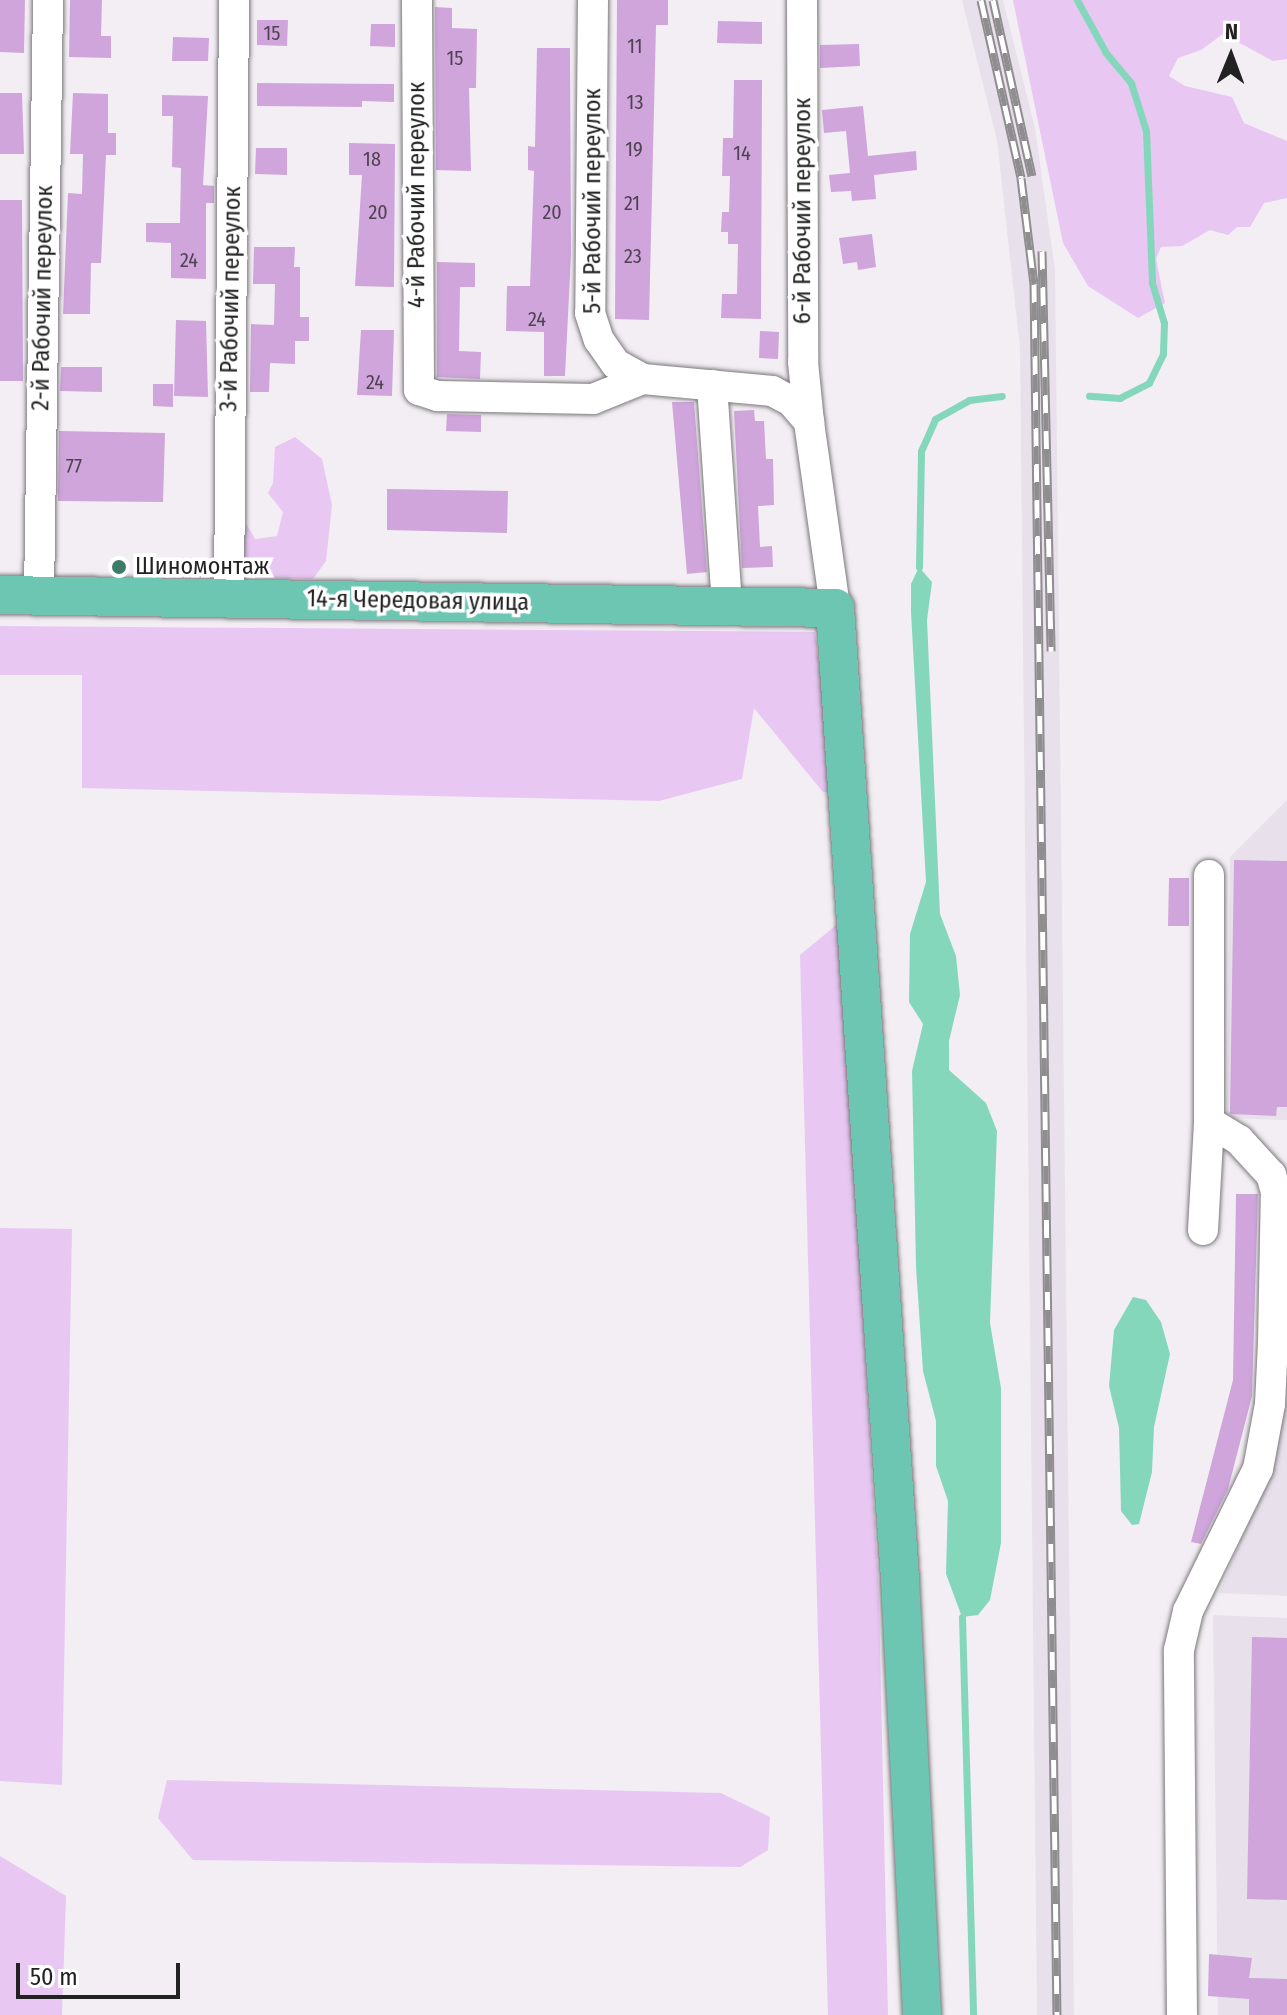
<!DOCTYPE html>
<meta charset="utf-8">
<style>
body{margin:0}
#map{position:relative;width:1287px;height:2015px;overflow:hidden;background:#f2eef3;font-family:"Fira Sans Condensed",sans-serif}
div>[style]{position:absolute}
.built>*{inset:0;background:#e8e0eb}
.green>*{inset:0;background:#e8c7f3}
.water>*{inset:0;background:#85d7bc}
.stream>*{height:7px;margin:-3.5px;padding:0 3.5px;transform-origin:3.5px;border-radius:3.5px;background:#85d7bc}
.building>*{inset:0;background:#cfa5dc}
.roads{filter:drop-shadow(0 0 2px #7b787c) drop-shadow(0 0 2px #7b787c)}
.minor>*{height:30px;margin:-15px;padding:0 15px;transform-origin:15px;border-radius:15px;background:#fff}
.major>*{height:38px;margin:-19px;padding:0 19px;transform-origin:19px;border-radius:19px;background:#6cc6b2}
.rail>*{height:9px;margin-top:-4.5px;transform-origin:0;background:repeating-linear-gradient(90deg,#fff 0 18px,#908d90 0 36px);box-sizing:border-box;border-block:2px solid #908d90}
.dots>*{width:22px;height:22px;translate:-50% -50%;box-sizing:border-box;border:4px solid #fff;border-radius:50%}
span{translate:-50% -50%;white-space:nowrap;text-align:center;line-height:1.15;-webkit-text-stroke:7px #fff;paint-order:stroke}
.number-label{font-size:20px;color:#4e4351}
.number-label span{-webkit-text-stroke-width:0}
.street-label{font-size:24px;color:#232223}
.poi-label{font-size:24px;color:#232223}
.left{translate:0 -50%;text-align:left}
.north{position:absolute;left:1191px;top:16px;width:80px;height:80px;-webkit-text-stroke:6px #fff;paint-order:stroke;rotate:1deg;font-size:22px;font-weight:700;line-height:32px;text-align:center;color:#232223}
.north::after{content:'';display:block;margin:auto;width:28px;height:36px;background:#232223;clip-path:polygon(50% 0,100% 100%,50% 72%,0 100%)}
.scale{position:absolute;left:16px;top:1963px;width:164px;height:36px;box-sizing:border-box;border:4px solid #232223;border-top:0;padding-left:10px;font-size:24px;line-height:28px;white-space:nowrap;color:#232223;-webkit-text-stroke:6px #fff;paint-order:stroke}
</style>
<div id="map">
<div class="built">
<i style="clip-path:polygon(962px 0,1003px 0,1035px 128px,1055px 270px,1074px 2015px,1037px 2015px,1020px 348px,997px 140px)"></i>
<i style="clip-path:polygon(1287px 800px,1287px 1120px,1227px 1118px,1230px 857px)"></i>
<i style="clip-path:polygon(1287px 1252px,1287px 1596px,1219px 1593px,1269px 1472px)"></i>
<i style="clip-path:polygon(1213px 1615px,1287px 1618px,1287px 2015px,1218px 2015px)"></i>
</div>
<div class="green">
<i style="clip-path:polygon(1013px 0,1287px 0,1287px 59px,1273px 61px,1223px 34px,1201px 50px,1178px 58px,1169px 76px,1185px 86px,1232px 97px,1244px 123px,1287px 141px,1287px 198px,1264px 203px,1250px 227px,1237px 227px,1228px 235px,1210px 230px,1182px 246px,1161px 247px,1156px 259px,1165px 303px,1138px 318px,1088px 286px,1063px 243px)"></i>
<i style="clip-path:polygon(295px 437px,322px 459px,332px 505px,326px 561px,313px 579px,252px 578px,242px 571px,237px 526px,247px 525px,255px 539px,277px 536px,283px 512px,268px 493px,273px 483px,275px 447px)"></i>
<i style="clip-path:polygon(0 626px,815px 632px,835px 793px,823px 792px,754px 708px,742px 779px,659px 801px,82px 788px,82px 675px,0 675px)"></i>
<i style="clip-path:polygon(841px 921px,879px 1598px,888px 2015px,828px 2015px,800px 955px)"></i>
<i style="clip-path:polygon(0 1228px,72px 1229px,62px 1785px,0 1781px)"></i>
<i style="clip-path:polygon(167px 1780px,721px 1793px,770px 1817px,768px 1850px,740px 1867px,193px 1860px,158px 1818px)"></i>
<i style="clip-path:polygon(0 1856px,66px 1896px,62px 2015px,0 2015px)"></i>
</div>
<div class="water">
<i style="clip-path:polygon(919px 567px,932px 582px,927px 620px,940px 914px,956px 956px,960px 995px,949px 1041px,949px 1070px,986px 1103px,997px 1131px,990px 1323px,1001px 1388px,1001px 1543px,990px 1600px,978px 1615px,962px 1617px,946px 1574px,948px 1501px,936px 1466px,936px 1421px,923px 1371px,916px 1267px,912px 1071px,923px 1024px,909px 1002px,910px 934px,926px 882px,911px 612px,911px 584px)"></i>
<i style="clip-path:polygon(1133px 1297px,1146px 1300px,1161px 1322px,1170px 1354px,1154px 1427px,1152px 1472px,1139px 1524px,1132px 1525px,1121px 1511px,1119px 1428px,1109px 1386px,1114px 1330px)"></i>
</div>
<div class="stream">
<i style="left:1077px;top:0;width:60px;rotate:61.3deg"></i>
<i style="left:1106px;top:53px;width:39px;rotate:50deg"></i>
<i style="left:1131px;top:83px;width:50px;rotate:72.6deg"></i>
<i style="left:1146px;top:131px;width:152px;rotate:87.7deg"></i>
<i style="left:1152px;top:283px;width:42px;rotate:73.3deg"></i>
<i style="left:1164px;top:323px;width:31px;rotate:92deg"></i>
<i style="left:1163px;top:354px;width:32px;rotate:116deg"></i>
<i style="left:1149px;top:383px;width:33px;rotate:153deg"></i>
<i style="left:1120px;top:398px;width:31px;rotate:-176deg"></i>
<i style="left:919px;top:567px;width:116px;rotate:-89deg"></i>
<i style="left:921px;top:451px;width:35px;rotate:-66deg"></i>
<i style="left:935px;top:419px;width:39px;rotate:-29deg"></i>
<i style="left:969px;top:400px;width:33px;rotate:-7deg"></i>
<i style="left:962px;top:1617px;width:398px;rotate:88.4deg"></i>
</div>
<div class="building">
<i style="clip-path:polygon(0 0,25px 0,24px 53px,0 52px)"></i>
<i style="clip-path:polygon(70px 0,102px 0,101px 36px,111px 36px,111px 58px,69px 57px)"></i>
<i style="clip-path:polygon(617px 0,668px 0,668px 25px,656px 25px,649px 320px,615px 319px)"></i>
<i style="clip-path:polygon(435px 7px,452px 8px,452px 28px,477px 29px,476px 88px,469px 88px,471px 171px,436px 170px)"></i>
<i style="clip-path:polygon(257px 20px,288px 20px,287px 46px,257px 45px)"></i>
<i style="clip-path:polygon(718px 21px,762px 22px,762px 44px,717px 43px)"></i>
<i style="clip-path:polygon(371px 24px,395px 24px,395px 47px,370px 46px)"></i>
<i style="clip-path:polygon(173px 37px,209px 38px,208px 61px,172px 61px)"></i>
<i style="clip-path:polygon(859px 44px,860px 66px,820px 68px,820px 45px)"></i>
<i style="clip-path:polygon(537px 48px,570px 48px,571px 254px,565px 376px,544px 376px,544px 332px,506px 331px,507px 286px,530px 286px,534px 171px,528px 170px,528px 146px,535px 147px)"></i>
<i style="clip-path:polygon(734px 80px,762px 80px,761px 319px,721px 318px,722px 294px,737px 294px,738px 244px,728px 244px,728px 232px,721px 232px,722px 212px,729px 212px,730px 176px,722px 176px,723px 138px,733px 138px)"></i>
<i style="clip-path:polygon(257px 83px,394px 84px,394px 102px,362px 101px,362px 107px,257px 106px)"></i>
<i style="clip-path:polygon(0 93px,22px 93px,24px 154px,0 154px)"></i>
<i style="clip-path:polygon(73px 93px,108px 94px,108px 133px,116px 133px,116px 155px,106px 155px,101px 263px,91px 263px,90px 314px,63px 314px,68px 193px,82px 194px,83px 154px,70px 154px)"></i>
<i style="clip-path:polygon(162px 95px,208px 96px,203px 185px,214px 186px,214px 203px,206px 203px,206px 279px,171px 278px,171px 243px,146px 242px,146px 223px,180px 223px,181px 168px,172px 167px,173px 116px,162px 116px)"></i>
<i style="clip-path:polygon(863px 106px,868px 156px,916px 151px,917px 170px,874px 175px,876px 199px,852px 201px,851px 191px,831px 192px,829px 175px,850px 173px,846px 131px,824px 133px,822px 110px)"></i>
<i style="clip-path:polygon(349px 143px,395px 144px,394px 287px,355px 286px,362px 175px,349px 175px)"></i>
<i style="clip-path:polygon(256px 148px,287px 148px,287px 175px,255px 174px)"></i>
<i style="clip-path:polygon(0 200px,22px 200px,23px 381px,0 381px)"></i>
<i style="clip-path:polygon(872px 234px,876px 267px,858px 270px,857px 262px,843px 264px,839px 238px)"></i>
<i style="clip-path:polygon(254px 247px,295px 247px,294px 267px,300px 267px,300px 317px,309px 317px,309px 341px,295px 341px,295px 364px,270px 363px,269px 392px,250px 392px,251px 324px,274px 325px,275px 284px,253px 284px)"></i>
<i style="clip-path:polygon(437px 262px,475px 263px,475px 287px,460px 287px,459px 351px,481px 352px,480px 379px,437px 377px)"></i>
<i style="clip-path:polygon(176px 320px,206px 321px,208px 397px,174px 396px)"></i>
<i style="clip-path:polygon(361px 330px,394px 330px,392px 396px,357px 395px)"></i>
<i style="clip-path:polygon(760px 331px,779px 332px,778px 359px,759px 358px)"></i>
<i style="clip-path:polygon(61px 367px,102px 367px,102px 392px,60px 391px)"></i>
<i style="clip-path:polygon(153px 384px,173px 384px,173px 407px,153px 406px)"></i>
<i style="clip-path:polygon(672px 402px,694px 402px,707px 572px,687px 574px)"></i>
<i style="clip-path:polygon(754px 410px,755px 421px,764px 421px,766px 459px,773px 459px,774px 505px,758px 506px,760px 547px,772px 546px,773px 567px,742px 568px,734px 411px)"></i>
<i style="clip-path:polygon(447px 414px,481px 415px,481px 432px,446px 431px)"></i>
<i style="clip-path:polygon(59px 431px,165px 433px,163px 502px,58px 501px)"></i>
<i style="clip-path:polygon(387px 489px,508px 491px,507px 533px,387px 530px)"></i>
<i style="clip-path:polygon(1234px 860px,1287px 861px,1287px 1107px,1277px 1107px,1276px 1116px,1230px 1114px)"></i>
<i style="clip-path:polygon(1169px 878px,1189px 878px,1189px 926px,1168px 926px)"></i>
<i style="clip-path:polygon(1236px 1194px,1258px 1194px,1252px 1396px,1228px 1489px,1201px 1544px,1191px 1542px,1233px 1380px)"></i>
<i style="clip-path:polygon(1252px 1637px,1287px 1638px,1287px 1900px,1247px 1899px)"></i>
<i style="clip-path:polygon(1209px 1954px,1252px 1958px,1249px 1978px,1287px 1979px,1287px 2015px,1249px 2015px,1249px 1999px,1208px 1996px)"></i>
</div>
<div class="roads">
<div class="minor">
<i style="left:417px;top:0;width:390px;rotate:89.7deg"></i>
<i style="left:419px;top:390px;width:20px;rotate:18deg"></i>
<i style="left:438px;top:396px;width:155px;rotate:1.1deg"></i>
<i style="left:593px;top:399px;width:54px;rotate:-21.8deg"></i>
<i style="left:643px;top:379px;width:130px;rotate:5.3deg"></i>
<i style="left:772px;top:391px;width:21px;rotate:28deg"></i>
<i style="left:791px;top:401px;width:28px;rotate:49deg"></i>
<i style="left:809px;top:422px;width:188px;rotate:82deg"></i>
<i style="left:593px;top:0;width:313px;rotate:90.5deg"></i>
<i style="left:590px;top:313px;width:28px;rotate:72deg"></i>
<i style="left:599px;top:340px;width:29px;rotate:55deg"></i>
<i style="left:616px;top:364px;width:31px;rotate:29deg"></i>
<i style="left:802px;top:0;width:362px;rotate:89.8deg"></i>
<i style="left:803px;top:362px;width:60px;rotate:84.3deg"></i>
<i style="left:712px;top:385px;width:222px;rotate:86.1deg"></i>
<i style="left:39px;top:595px;width:595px;rotate:-89.13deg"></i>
<i style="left:229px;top:598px;width:598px;rotate:-89.52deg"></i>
<i style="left:1203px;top:1230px;width:108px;rotate:-86.8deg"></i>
<i style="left:1209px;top:1122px;width:247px;rotate:-90deg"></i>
<i style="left:1182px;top:2015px;width:365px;rotate:-90.5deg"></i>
<i style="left:1179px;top:1650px;width:40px;rotate:-77deg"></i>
<i style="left:1188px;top:1611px;width:158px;rotate:-63.8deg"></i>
<i style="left:1258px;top:1469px;width:66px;rotate:-79.5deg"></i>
<i style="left:1270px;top:1404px;width:62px;rotate:-87.2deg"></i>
<i style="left:1273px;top:1342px;width:150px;rotate:-88.9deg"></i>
<i style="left:1276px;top:1192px;width:18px;rotate:-106deg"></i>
<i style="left:1271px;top:1175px;width:47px;rotate:-132.4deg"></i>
<i style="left:1239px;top:1140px;width:35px;rotate:-149deg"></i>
</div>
<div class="major">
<i style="left:0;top:595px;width:835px;rotate:0.89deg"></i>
<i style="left:835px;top:608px;width:973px;rotate:86.17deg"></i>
<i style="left:900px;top:1579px;width:437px;rotate:87.1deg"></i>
</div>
</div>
<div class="rail">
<i style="left:981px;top:0;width:182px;rotate:77.3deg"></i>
<i style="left:1021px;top:178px;width:107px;rotate:83deg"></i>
<i style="left:1034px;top:284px;width:1731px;rotate:89.24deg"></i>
<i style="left:993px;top:0;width:180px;rotate:77.5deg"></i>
<i style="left:1042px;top:251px;width:400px;rotate:88.7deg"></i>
</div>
<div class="dots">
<i style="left:119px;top:567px;background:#3e7c69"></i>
</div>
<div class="number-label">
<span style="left:272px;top:33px">15</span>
<span style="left:635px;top:46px">11</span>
<span style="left:455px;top:58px">15</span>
<span style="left:635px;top:102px">13</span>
<span style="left:634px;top:149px">19</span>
<span style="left:742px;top:153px">14</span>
<span style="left:372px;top:159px">18</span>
<span style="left:632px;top:203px">21</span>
<span style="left:378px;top:212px">20</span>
<span style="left:552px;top:212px">20</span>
<span style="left:633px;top:256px">23</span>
<span style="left:189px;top:260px">24</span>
<span style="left:537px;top:319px">24</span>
<span style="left:375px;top:382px">24</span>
<span style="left:74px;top:466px">77</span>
</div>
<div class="street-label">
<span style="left:417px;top:195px;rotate:-90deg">4-й Рабочий переулок</span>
<span style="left:593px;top:201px;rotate:-90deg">5-й Рабочий переулок</span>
<span style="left:803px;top:211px;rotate:-90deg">6-й Рабочий переулок</span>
<span style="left:43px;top:298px;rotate:-89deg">2-й Рабочий переулок</span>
<span style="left:231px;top:299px;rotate:-89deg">3-й Рабочий переулок</span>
<span style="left:418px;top:601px;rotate:1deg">14-я Чередовая улица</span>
</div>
<div class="poi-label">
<span class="left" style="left:135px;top:567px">Шиномонтаж</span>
</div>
<div class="north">N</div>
<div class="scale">50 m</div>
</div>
